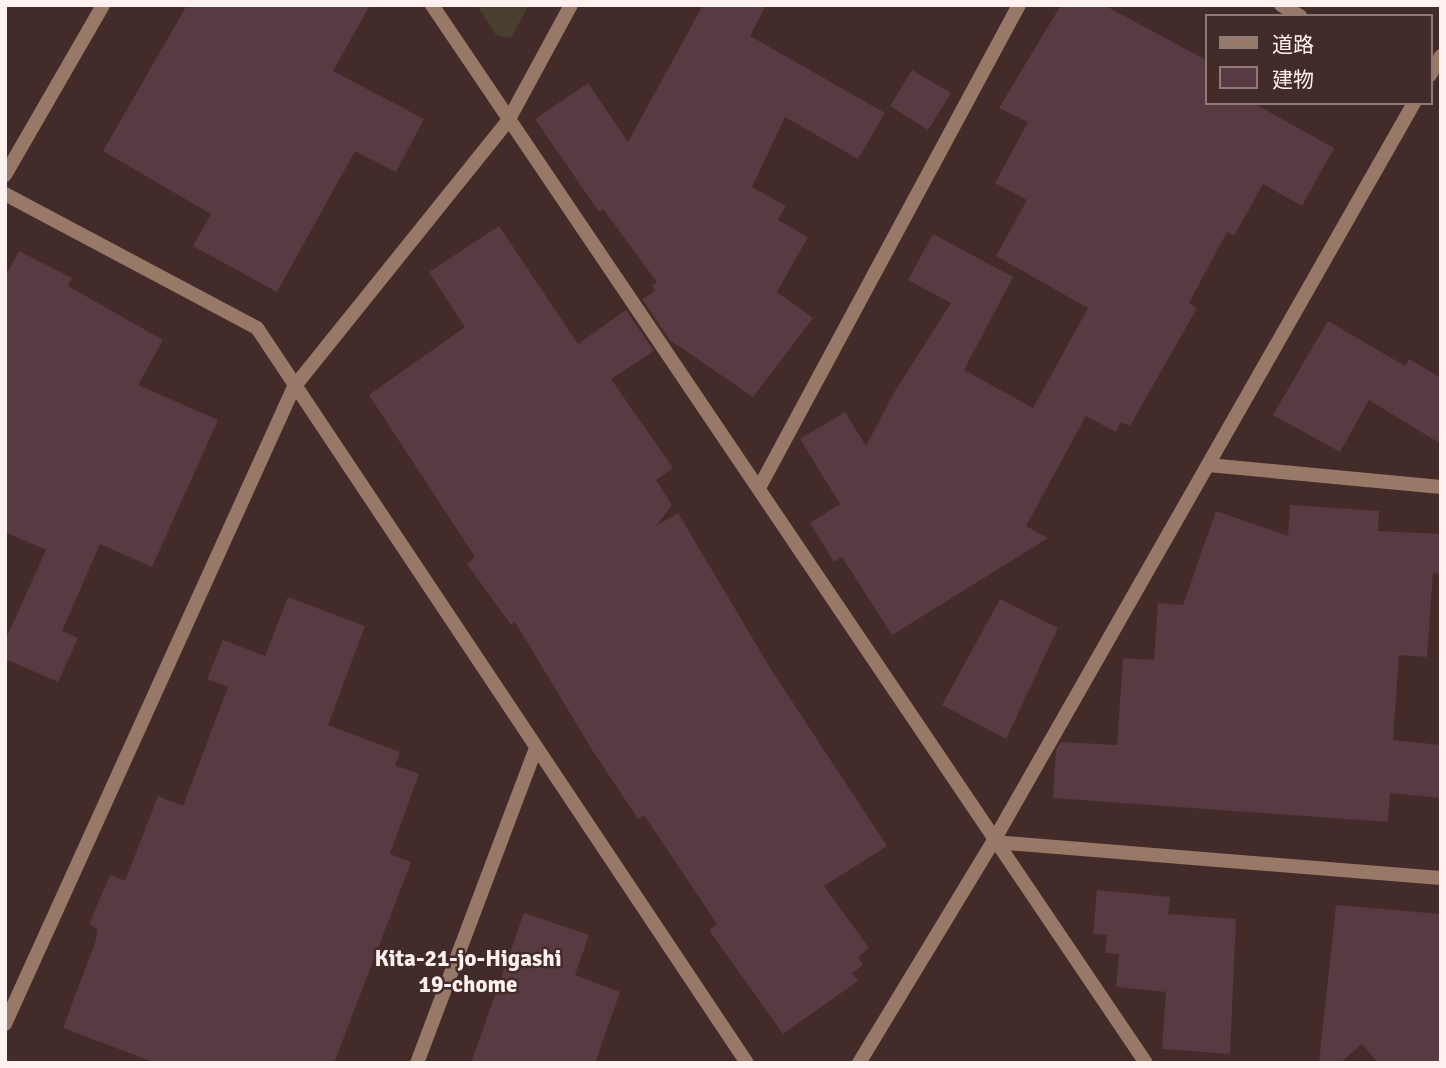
<!DOCTYPE html>
<meta charset="utf-8">
<style>
body{margin:0}
#map{position:relative;width:1446px;height:1068px;overflow:hidden;background:#422b29;font-family:Signika,"Noto Sans JP",sans-serif}
div>[style]{position:absolute}
.green>*{inset:0;background:#493e2f}
.building>*{inset:0;background:#583a43}
.minor>*{height:14px;margin:-7px;padding:0 7px;transform-origin:7px;border-radius:7px;background:#987968}
span{translate:-50% -50%;white-space:nowrap;text-align:center;line-height:1.15;-webkit-text-stroke:5px #422b29;paint-order:stroke}
.neighbourhood-label{font-size:23px;color:#fef1f0;font-weight:700}
.frame{position:absolute;inset:0;border:7px solid #fef1f0;pointer-events:none}
.legend{position:absolute;left:1205px;top:14px;width:228px;height:91px;box-sizing:border-box;background:#422b29;border:2px solid #8d7a79;margin:0;padding:9px 12px;list-style:none;font-size:21px;color:#fef1f0}
.legend li{display:flex;align-items:center;gap:14px;height:35px}
.legend b{width:35px;border:2px solid #8d7a79}
</style>
<div id="map">
<div class="green">
<i style="clip-path:polygon(477px 5px,529px 5px,511px 38px,496px 35px)"></i>
</div>
<div class="building">
<i style="clip-path:polygon(187px 5px,370px 5px,333px 71px,424px 119px,396px 172px,355px 151px,277px 292px,193px 246px,211px 214px,103px 151px)"></i>
<i style="clip-path:polygon(703px 5px,766px 5px,750px 36px,885px 113px,858px 159px,785px 117px,752px 187px,786px 206px,778px 220px,808px 237px,777px 292px,813px 318px,753px 397px,670px 340px,642px 299px,655px 291px,652px 285px,657px 282px,603px 209px,599px 212px,535px 119px,588px 83px,628px 142px)"></i>
<i style="clip-path:polygon(1061px 5px,1104px 5px,1206px 60px,1206px 103px,1253px 103px,1334px 148px,1302px 206px,1263px 184px,1234px 236px,1227px 232px,1189px 303px,1197px 308px,1130px 426px,1121px 422px,1116px 432px,1086px 416px,1026px 526px,1048px 538px,892px 635px,842px 557px,834px 562px,810px 523px,840px 504px,800px 439px,845px 412px,866px 446px,895px 391px,951px 303px,908px 280px,933px 234px,1013px 277px,964px 370px,1033px 408px,1088px 308px,996px 256px,1027px 200px,995px 183px,1028px 122px,999px 108px)"></i>
<i style="clip-path:polygon(912px 70px,951px 93px,928px 130px,890px 106px)"></i>
<i style="clip-path:polygon(499px 226px,578px 344px,626px 310px,654px 351px,611px 379px,673px 468px,656px 480px,672px 505px,656px 526px,678px 513px,772px 671px,887px 846px,824px 886px,869px 948px,858px 957px,863px 965px,852px 973px,858px 981px,783px 1034px,709px 930px,717px 924px,644px 815px,638px 819px,594px 753px,515px 622px,511px 625px,467px 564px,475px 557px,369px 395px,465px 327px,429px 272px)"></i>
<i style="clip-path:polygon(19px 251px,72px 278px,68px 286px,163px 340px,138px 385px,218px 420px,152px 567px,100px 544px,62px 631px,78px 638px,58px 682px,5px 659px,5px 641px,46px 550px,5px 532px,5px 277px)"></i>
<i style="clip-path:polygon(1328px 321px,1405px 366px,1409px 359px,1441px 378px,1441px 444px,1369px 400px,1340px 452px,1273px 415px)"></i>
<i style="clip-path:polygon(1290px 505px,1379px 511px,1378px 531px,1441px 534px,1441px 574px,1433px 573px,1427px 657px,1399px 655px,1393px 740px,1441px 745px,1441px 798px,1390px 793px,1388px 822px,1053px 798px,1056px 750px,1061px 742px,1117px 745px,1123px 658px,1154px 660px,1158px 603px,1183px 605px,1216px 511px,1288px 536px)"></i>
<i style="clip-path:polygon(288px 597px,365px 626px,328px 725px,400px 752px,395px 765px,419px 774px,390px 854px,411px 862px,334px 1063px,156px 1063px,63px 1028px,96px 940px,97px 929px,89px 924px,110px 875px,125px 881px,158px 796px,183px 806px,228px 687px,207px 679px,223px 640px,265px 656px)"></i>
<i style="clip-path:polygon(1000px 599px,1058px 628px,1006px 739px,942px 705px)"></i>
<i style="clip-path:polygon(1097px 890px,1170px 897px,1168px 914px,1236px 919px,1230px 1054px,1162px 1049px,1166px 992px,1116px 987px,1119px 954px,1105px 953px,1107px 935px,1093px 934px)"></i>
<i style="clip-path:polygon(1336px 905px,1441px 914px,1441px 1063px,1378px 1063px,1362px 1044px,1340px 1063px,1319px 1063px)"></i>
<i style="clip-path:polygon(524px 913px,589px 935px,575px 975px,620px 992px,595px 1063px,471px 1063px)"></i>
</div>
<div class="minor">
<i style="left:432px;top:5px;width:1276px;rotate:55.99deg"></i>
<i style="left:1281px;top:5px;width:22px;rotate:30deg"></i>
<i style="left:1430px;top:75px;width:22px;rotate:-60deg"></i>
<i style="left:5px;top:175px;width:196px;rotate:-60deg"></i>
<i style="left:5px;top:194px;width:285px;rotate:28deg"></i>
<i style="left:257px;top:328px;width:883px;rotate:56.31deg"></i>
<i style="left:1208px;top:465px;width:234px;rotate:5.4deg"></i>
<i style="left:759px;top:488px;width:549px;rotate:-61.71deg"></i>
<i style="left:993px;top:842px;width:449px;rotate:4.6deg"></i>
<i style="left:5px;top:1024px;width:699px;rotate:-65.6deg"></i>
<i style="left:294px;top:387px;width:341px;rotate:-51.2deg"></i>
<i style="left:508px;top:121px;width:132px;rotate:-61.5deg"></i>
<i style="left:417px;top:1063px;width:335px;rotate:-69.3deg"></i>
<i style="left:859px;top:1063px;width:258px;rotate:-58.8deg"></i>
<i style="left:993px;top:842px;width:851px;rotate:-60.33deg"></i>
</div>
<div class="neighbourhood-label">
<span style="left:468px;top:972px">Kita-21-jo-Higashi<br>19-chome</span>
</div>
<div class="frame"></div>
<ul class="legend">
<li><b style="height:9px;background:#987968"></b>道路</li>
<li><b style="height:19px;background:#583a43"></b>建物</li>
</ul>
</div>
